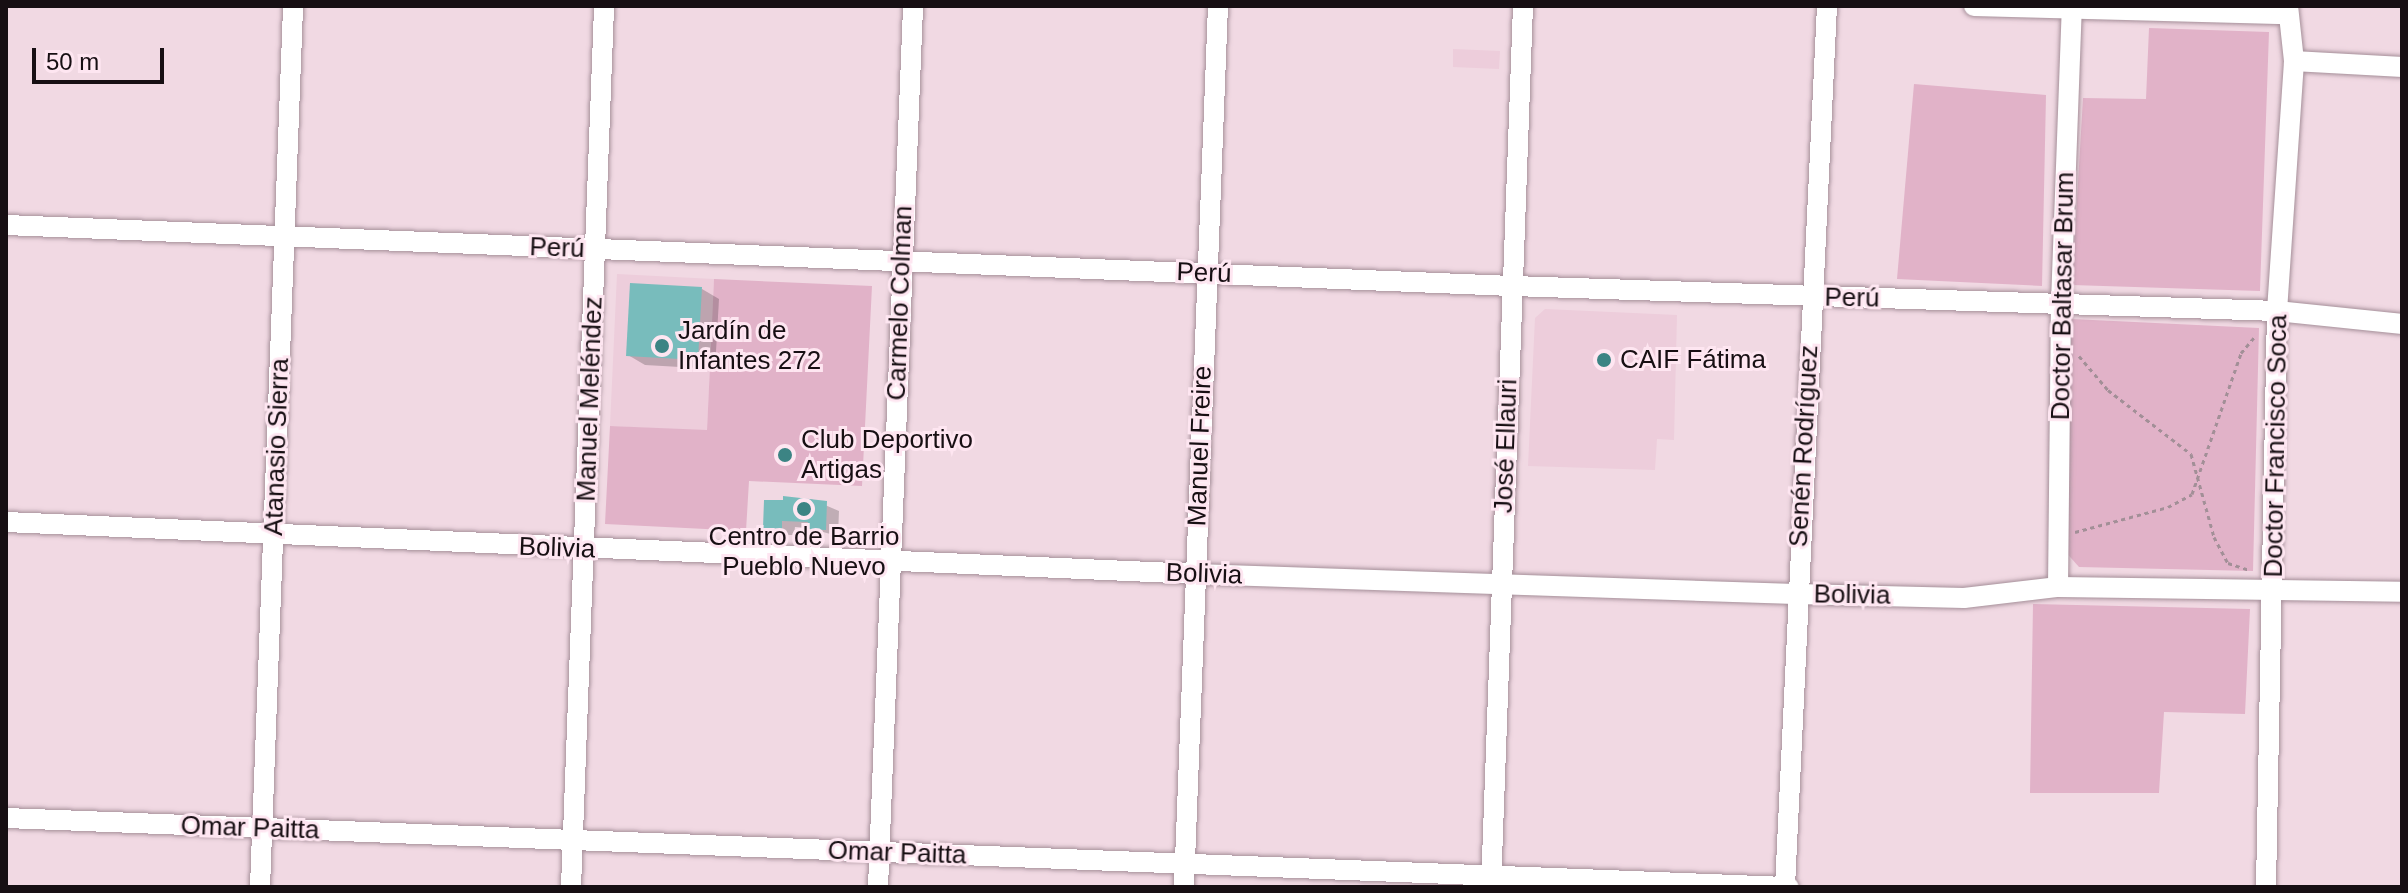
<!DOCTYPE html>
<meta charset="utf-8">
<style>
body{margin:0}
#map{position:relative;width:2408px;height:893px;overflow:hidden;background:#f1d9e3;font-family:Arial,sans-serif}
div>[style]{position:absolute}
.built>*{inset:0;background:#edcddb}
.green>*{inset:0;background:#e1b2c8}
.shadow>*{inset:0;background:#0003}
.building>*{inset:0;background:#78bcbc}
.path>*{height:3px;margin-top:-1.5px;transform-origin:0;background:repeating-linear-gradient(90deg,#a28f97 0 4px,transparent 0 8px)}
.roads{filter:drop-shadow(0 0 2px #a58f99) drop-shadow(0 0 2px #a58f99)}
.minor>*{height:20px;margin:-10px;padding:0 10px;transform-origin:10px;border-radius:10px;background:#fff}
.dots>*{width:22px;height:22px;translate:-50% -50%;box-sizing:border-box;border:4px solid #fee6f1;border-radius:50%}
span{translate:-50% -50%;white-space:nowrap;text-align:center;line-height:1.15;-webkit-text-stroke:6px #fee6f1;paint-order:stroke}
.street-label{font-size:26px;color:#170f13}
.poi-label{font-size:26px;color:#170f13}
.left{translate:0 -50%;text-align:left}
.frame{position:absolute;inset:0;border:8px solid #170f13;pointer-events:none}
.scale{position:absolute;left:32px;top:48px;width:132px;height:36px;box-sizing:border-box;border:4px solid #170f13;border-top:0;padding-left:10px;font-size:24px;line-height:28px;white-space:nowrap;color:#170f13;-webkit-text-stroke:6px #fee6f1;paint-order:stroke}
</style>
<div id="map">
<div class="built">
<i style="clip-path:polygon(1453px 49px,1500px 51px,1499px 69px,1453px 67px)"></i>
<i style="clip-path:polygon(617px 274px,714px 279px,707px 431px,610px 426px)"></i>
<i style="clip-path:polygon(1545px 309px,1677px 315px,1674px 440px,1657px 439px,1655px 470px,1528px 466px,1535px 318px)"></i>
</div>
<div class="green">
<i style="clip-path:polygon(2149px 28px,2269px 32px,2260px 291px,2072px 285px,2083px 98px,2146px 99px)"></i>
<i style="clip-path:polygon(1914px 84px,2046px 95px,2042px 286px,1897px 279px)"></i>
<i style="clip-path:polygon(714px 279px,872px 286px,862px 486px,749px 481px,746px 531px,605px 524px,610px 426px,707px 430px)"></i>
<i style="clip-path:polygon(2072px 319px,2259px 328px,2253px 571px,2079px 567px,2063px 549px)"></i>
<i style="clip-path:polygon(2033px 604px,2250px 609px,2245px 714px,2164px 712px,2159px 793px,2030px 793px)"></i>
</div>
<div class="shadow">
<i style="clip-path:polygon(702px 289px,719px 299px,715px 369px,645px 365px,628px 355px)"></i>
<i style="clip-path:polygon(811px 499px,839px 511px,838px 536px,808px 528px,795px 527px,794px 535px,778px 535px,765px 527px,766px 502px)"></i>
</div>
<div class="building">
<i style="clip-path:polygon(630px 283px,702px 287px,698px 360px,626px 356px)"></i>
<i style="clip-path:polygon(783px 496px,827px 501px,826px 530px,807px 529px,808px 522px,782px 521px,782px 529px,763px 528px,764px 500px,783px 500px)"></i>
</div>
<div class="path">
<i style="left:2079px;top:356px;width:45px;rotate:49.5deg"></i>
<i style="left:2108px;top:390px;width:105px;rotate:37.6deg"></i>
<i style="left:2191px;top:454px;width:86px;rotate:74.5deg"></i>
<i style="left:2214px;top:537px;width:30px;rotate:62deg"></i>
<i style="left:2228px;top:563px;width:23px;rotate:18deg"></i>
<i style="left:2075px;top:532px;width:96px;rotate:-15deg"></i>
<i style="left:2168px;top:507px;width:27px;rotate:-28deg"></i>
<i style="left:2192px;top:494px;width:149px;rotate:-70.8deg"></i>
<i style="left:2241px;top:353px;width:23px;rotate:-50deg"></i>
</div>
<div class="roads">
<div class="minor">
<i style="left:1974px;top:6px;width:313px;rotate:1.5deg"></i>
<i style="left:2294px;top:61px;width:108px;rotate:3.2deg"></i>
<i style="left:6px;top:225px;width:1507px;rotate:2.32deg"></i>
<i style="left:1512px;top:286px;width:765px;rotate:1.87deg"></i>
<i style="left:2277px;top:311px;width:126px;rotate:5.9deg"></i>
<i style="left:6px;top:522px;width:1190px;rotate:2.5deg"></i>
<i style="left:1195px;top:574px;width:601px;rotate:1.91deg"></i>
<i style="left:1796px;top:594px;width:168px;rotate:1.4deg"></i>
<i style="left:1964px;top:598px;width:95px;rotate:-6.7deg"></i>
<i style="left:2058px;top:587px;width:344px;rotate:0.8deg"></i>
<i style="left:2058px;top:587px;width:284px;rotate:-89.4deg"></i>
<i style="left:2061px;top:303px;width:297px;rotate:-87.9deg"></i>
<i style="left:6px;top:818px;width:1784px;rotate:2.22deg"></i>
<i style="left:260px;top:887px;width:882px;rotate:-87.85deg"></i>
<i style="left:571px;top:887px;width:882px;rotate:-87.85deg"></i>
<i style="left:878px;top:887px;width:882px;rotate:-87.72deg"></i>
<i style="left:1184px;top:887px;width:882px;rotate:-87.79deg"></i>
<i style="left:1491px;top:887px;width:882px;rotate:-87.92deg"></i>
<i style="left:1785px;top:887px;width:882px;rotate:-87.27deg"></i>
<i style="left:2266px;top:887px;width:576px;rotate:-88.91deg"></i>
<i style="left:2277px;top:311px;width:251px;rotate:-86.1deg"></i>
<i style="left:2294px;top:61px;width:55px;rotate:-96.2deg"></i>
</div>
</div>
<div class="dots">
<i style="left:662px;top:346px;background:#3c8484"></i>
<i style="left:1604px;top:360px;background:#3c8484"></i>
<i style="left:785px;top:455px;background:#3c8484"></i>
<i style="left:804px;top:509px;background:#3c8484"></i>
</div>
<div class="street-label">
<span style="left:557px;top:248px;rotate:2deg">Perú</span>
<span style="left:1204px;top:273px;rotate:2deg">Perú</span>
<span style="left:2063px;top:296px;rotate:-89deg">Doctor Baltasar Brum</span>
<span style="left:1852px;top:298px;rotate:1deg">Perú</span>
<span style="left:900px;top:303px;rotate:-88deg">Carmelo Colman</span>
<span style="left:590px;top:399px;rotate:-88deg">Manuel Meléndez</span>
<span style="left:1200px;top:446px;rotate:-88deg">Manuel Freire</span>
<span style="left:1506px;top:446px;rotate:-88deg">José Ellauri</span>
<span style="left:1804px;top:446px;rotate:-87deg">Senén Rodríguez</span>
<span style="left:2276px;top:446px;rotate:-89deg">Doctor Francisco Soca</span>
<span style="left:277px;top:447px;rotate:-88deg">Atanasio Sierra</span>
<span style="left:557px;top:548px;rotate:2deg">Bolivia</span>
<span style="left:1204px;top:574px;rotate:2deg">Bolivia</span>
<span style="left:1852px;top:595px;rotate:1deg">Bolivia</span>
<span style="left:250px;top:828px;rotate:2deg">Omar Paitta</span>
<span style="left:897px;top:853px;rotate:2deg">Omar Paitta</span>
</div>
<div class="poi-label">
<span class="left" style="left:678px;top:346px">Jardín de<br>Infantes 272</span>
<span class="left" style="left:1620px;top:360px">CAIF Fátima</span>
<span class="left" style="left:801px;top:455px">Club Deportivo<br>Artigas</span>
<span style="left:804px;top:552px">Centro de Barrio<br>Pueblo Nuevo</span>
</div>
<div class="frame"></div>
<div class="scale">50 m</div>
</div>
